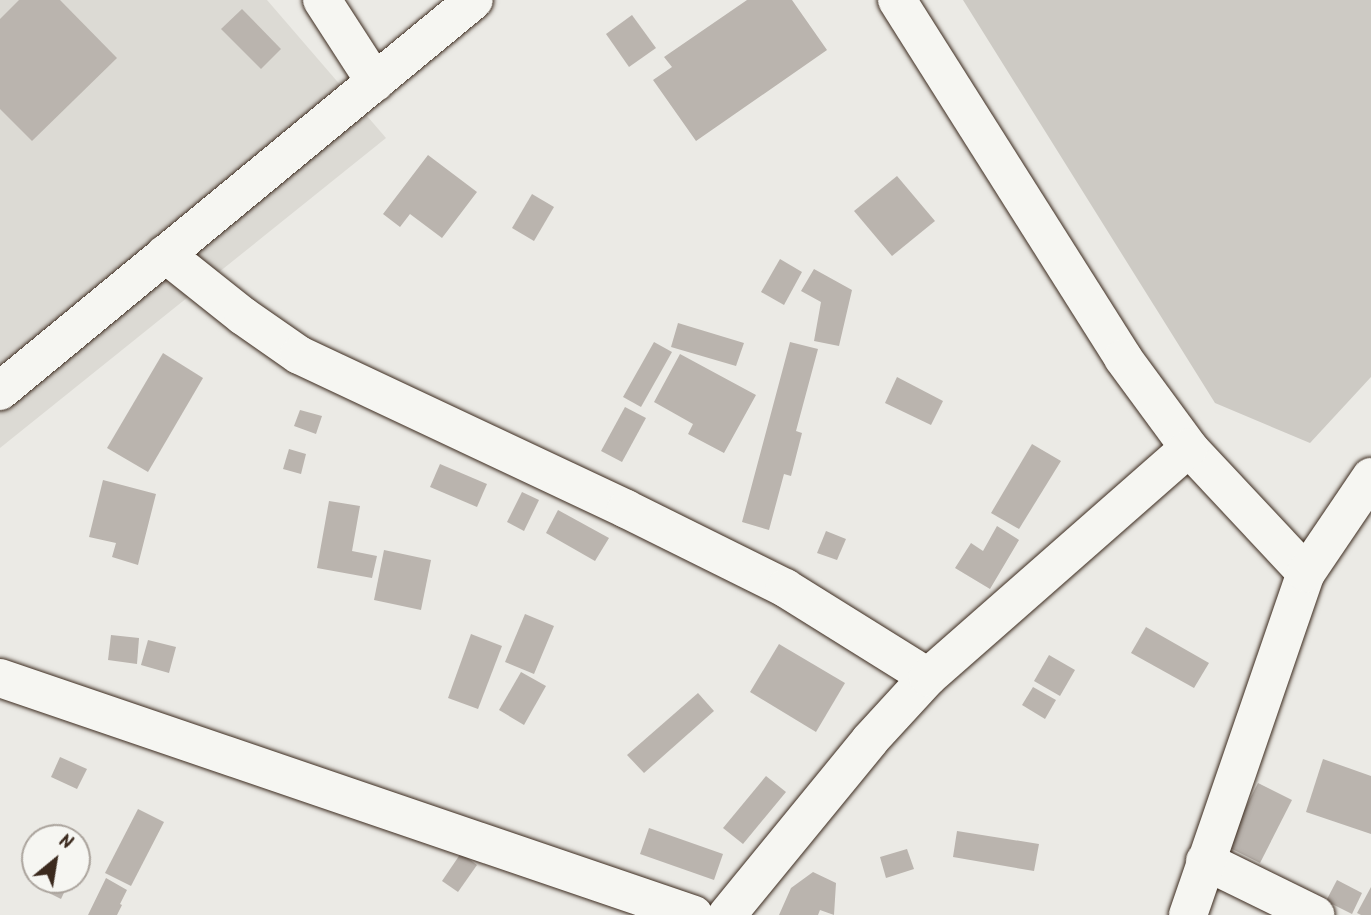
<!DOCTYPE html>
<style>
body{margin:0}
#map{position:relative;width:1371px;height:915px;overflow:hidden;background:#ebeae5;font-family:Kalam,sans-serif}
div>[style]{position:absolute}
.built>*{inset:0;background:#dcdad4}
.green>*{inset:0;background:#cdcac4}
.building>*{inset:0;background:#bab4ae}
.roads{filter:drop-shadow(0 0 2px #3b2a1e) drop-shadow(0 0 2px #3b2a1e)}
.minor>*{height:38px;margin:-19px;padding:0 19px;transform-origin:19px;border-radius:19px;background:#f6f6f2}
span{translate:-50% -50%;white-space:nowrap;text-align:center;line-height:1.15;-webkit-text-stroke:7px #f6f6f2;paint-order:stroke}
.north{position:absolute;left:21px;top:824px;width:70px;height:70px;box-sizing:border-box;background:#f6f6f2;border:2px solid #aba49d;border-radius:50%;rotate:30deg;font-size:19px;font-weight:700;line-height:28px;text-align:center;color:#3b2a1e}
.north::after{content:'';display:block;margin:auto;width:24px;height:32px;background:#3b2a1e;clip-path:polygon(50% 0,100% 100%,50% 72%,0 100%)}
</style>
<div id="map">
<div class="built">
<i style="clip-path:polygon(0 0,267px 0,386px 138px,0 448px)"></i>
</div>
<div class="green">
<i style="clip-path:polygon(963px 0,1371px 0,1371px 377px,1310px 443px,1215px 403px)"></i>
</div>
<div class="building">
<i style="clip-path:polygon(19px 0,60px 0,117px 58px,32px 141px,0 109px,0 19px)"></i>
<i style="clip-path:polygon(747px 0,792px 0,827px 50px,696px 141px,653px 80px,672px 67px,664px 57px)"></i>
<i style="clip-path:polygon(242px 9px,281px 49px,261px 69px,221px 29px)"></i>
<i style="clip-path:polygon(632px 15px,656px 48px,629px 67px,606px 34px)"></i>
<i style="clip-path:polygon(428px 155px,477px 192px,442px 238px,410px 214px,400px 227px,383px 214px)"></i>
<i style="clip-path:polygon(897px 176px,935px 221px,892px 256px,854px 211px)"></i>
<i style="clip-path:polygon(532px 194px,554px 207px,534px 241px,512px 228px)"></i>
<i style="clip-path:polygon(780px 259px,802px 272px,784px 305px,761px 292px)"></i>
<i style="clip-path:polygon(814px 269px,852px 290px,839px 346px,814px 341px,821px 302px,801px 291px)"></i>
<i style="clip-path:polygon(678px 323px,744px 343px,736px 366px,671px 347px)"></i>
<i style="clip-path:polygon(654px 342px,672px 352px,641px 407px,623px 397px)"></i>
<i style="clip-path:polygon(790px 342px,818px 349px,796px 431px,802px 433px,791px 476px,784px 474px,769px 530px,742px 522px)"></i>
<i style="clip-path:polygon(163px 353px,203px 378px,148px 472px,107px 448px)"></i>
<i style="clip-path:polygon(680px 354px,756px 395px,724px 453px,688px 434px,693px 424px,654px 402px)"></i>
<i style="clip-path:polygon(897px 377px,943px 401px,931px 425px,885px 403px)"></i>
<i style="clip-path:polygon(625px 407px,646px 418px,622px 462px,601px 451px)"></i>
<i style="clip-path:polygon(300px 410px,322px 416px,316px 434px,294px 426px)"></i>
<i style="clip-path:polygon(1032px 444px,1061px 461px,1019px 529px,991px 513px)"></i>
<i style="clip-path:polygon(289px 449px,306px 454px,301px 474px,283px 469px)"></i>
<i style="clip-path:polygon(440px 464px,487px 484px,477px 507px,430px 487px)"></i>
<i style="clip-path:polygon(103px 480px,156px 494px,138px 565px,112px 557px,116px 543px,89px 537px)"></i>
<i style="clip-path:polygon(522px 492px,539px 500px,524px 531px,507px 522px)"></i>
<i style="clip-path:polygon(329px 501px,360px 506px,352px 551px,377px 556px,372px 578px,317px 568px)"></i>
<i style="clip-path:polygon(558px 510px,609px 538px,595px 561px,546px 533px)"></i>
<i style="clip-path:polygon(997px 526px,1019px 540px,990px 589px,955px 568px,971px 543px,983px 551px)"></i>
<i style="clip-path:polygon(826px 531px,846px 539px,837px 560px,817px 553px)"></i>
<i style="clip-path:polygon(384px 550px,431px 560px,421px 610px,374px 600px)"></i>
<i style="clip-path:polygon(525px 614px,554px 626px,534px 674px,505px 662px)"></i>
<i style="clip-path:polygon(1146px 627px,1209px 663px,1194px 688px,1131px 653px)"></i>
<i style="clip-path:polygon(471px 634px,502px 646px,478px 709px,448px 698px)"></i>
<i style="clip-path:polygon(111px 635px,139px 638px,137px 664px,108px 660px)"></i>
<i style="clip-path:polygon(148px 640px,176px 647px,169px 673px,141px 665px)"></i>
<i style="clip-path:polygon(779px 644px,845px 683px,816px 732px,750px 692px)"></i>
<i style="clip-path:polygon(1049px 655px,1075px 670px,1060px 696px,1034px 681px)"></i>
<i style="clip-path:polygon(521px 672px,546px 686px,524px 725px,499px 710px)"></i>
<i style="clip-path:polygon(1033px 687px,1056px 700px,1045px 719px,1022px 705px)"></i>
<i style="clip-path:polygon(698px 693px,714px 711px,644px 773px,627px 755px)"></i>
<i style="clip-path:polygon(60px 757px,87px 769px,77px 789px,51px 777px)"></i>
<i style="clip-path:polygon(1323px 759px,1371px 776px,1371px 834px,1306px 812px)"></i>
<i style="clip-path:polygon(766px 776px,786px 792px,743px 844px,723px 828px)"></i>
<i style="clip-path:polygon(1258px 783px,1292px 800px,1260px 863px,1226px 846px)"></i>
<i style="clip-path:polygon(138px 809px,164px 822px,131px 886px,105px 873px)"></i>
<i style="clip-path:polygon(649px 828px,723px 854px,714px 880px,640px 854px)"></i>
<i style="clip-path:polygon(957px 831px,1039px 844px,1034px 871px,953px 857px)"></i>
<i style="clip-path:polygon(907px 849px,914px 869px,886px 878px,880px 857px)"></i>
<i style="clip-path:polygon(461px 853px,477px 865px,458px 892px,442px 881px)"></i>
<i style="clip-path:polygon(813px 872px,836px 883px,834px 915px,820px 910px,818px 915px,779px 915px,791px 888px)"></i>
<i style="clip-path:polygon(106px 878px,127px 890px,120px 904px,122px 905px,117px 915px,88px 915px)"></i>
<i style="clip-path:polygon(45px 880px,70px 880px,61px 899px,41px 889px)"></i>
<i style="clip-path:polygon(1337px 880px,1362px 893px,1352px 914px,1326px 901px)"></i>
<i style="clip-path:polygon(1371px 887px,1371px 915px,1361px 915px,1357px 913px)"></i>
</div>
<div class="roads">
<div class="minor">
<i style="left:322px;top:0;width:98px;rotate:57.1deg"></i>
<i style="left:897px;top:0;width:423px;rotate:57.7deg"></i>
<i style="left:1123px;top:358px;width:112px;rotate:53.7deg"></i>
<i style="left:1189px;top:448px;width:171px;rotate:46.9deg"></i>
<i style="left:165px;top:254px;width:100px;rotate:38.5deg"></i>
<i style="left:243px;top:316px;width:68px;rotate:34.9deg"></i>
<i style="left:299px;top:355px;width:361px;rotate:25.2deg"></i>
<i style="left:626px;top:509px;width:178px;rotate:26.4deg"></i>
<i style="left:785px;top:588px;width:168px;rotate:31.9deg"></i>
<i style="left:0;top:391px;width:614px;rotate:-39.52deg"></i>
<i style="left:0;top:678px;width:733px;rotate:18.85deg"></i>
<i style="left:1205px;top:861px;width:123px;rotate:26.1deg"></i>
<i style="left:727px;top:915px;width:226px;rotate:-50.7deg"></i>
<i style="left:870px;top:740px;width:86px;rotate:-47.4deg"></i>
<i style="left:928px;top:677px;width:347px;rotate:-41.3deg"></i>
<i style="left:1188px;top:915px;width:362px;rotate:-71deg"></i>
<i style="left:1306px;top:573px;width:116px;rotate:-55.9deg"></i>
</div>
</div>
<div class="north">N</div>
</div>
